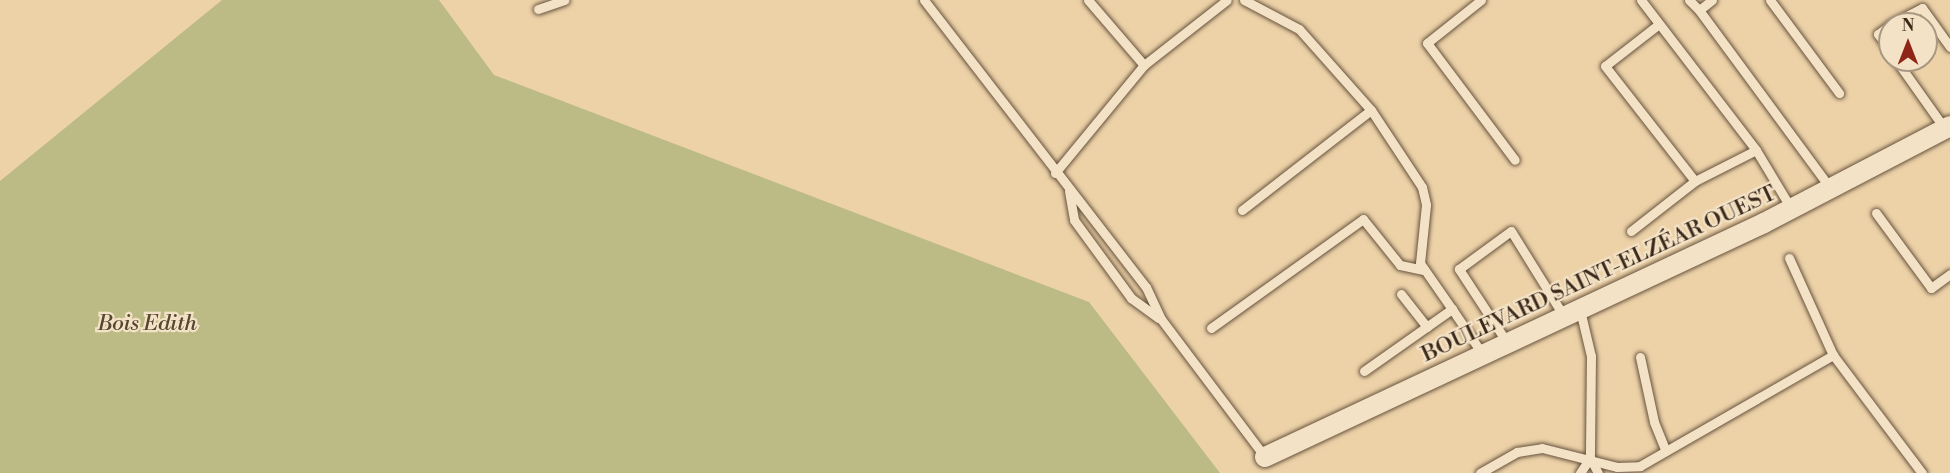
<!DOCTYPE html>
<meta charset="utf-8">
<style>
body{margin:0}
#map{position:relative;width:1950px;height:473px;overflow:hidden;background:#edd2a8;font-family:"Libre Bodoni",serif}
div>[style]{position:absolute}
.green>*{inset:0;background:#bcbb85}
.roads{filter:drop-shadow(0 0 2px #67533e) drop-shadow(0 0 2px #67533e)}
.service>*{height:9px;margin:-4.5px;padding:0 4.5px;transform-origin:4.5px;border-radius:4.5px;background:#f3e2c6}
.minor>*{height:20px;margin:-10px;padding:0 10px;transform-origin:10px;border-radius:10px;background:#f3e2c6}
span{translate:-50% -50%;white-space:nowrap;text-align:center;line-height:1.15;-webkit-text-stroke:4.5px #f3e2c6;paint-order:stroke}
.street-label{font-size:22px;color:#3a291a}
.park-label{font-size:22px;color:#54462f;font-style:italic}
.north{position:absolute;left:1878px;top:12px;width:60px;height:60px;box-sizing:border-box;background:#f3e2c6;border:2px solid #a99881;border-radius:50%;rotate:0deg;font-size:16px;font-weight:700;line-height:24px;text-align:center;color:#3a291a}
.north::after{content:'';display:block;margin:auto;width:21px;height:27px;background:#8f2418;clip-path:polygon(50% 0,100% 100%,50% 72%,0 100%)}
</style>
<div id="map">
<div class="green">
<i style="clip-path:polygon(222px 0,439px 0,494px 75px,1089px 302px,1220px 473px,0 473px,0 181px)"></i>
</div>
<div class="roads">
<div class="service">
<i style="left:924px;top:0;width:363px;rotate:52.3deg"></i>
<i style="left:1146px;top:287px;width:35px;rotate:65deg"></i>
<i style="left:1161px;top:319px;width:173px;rotate:53deg"></i>
<i style="left:1088px;top:0;width:86px;rotate:49.3deg"></i>
<i style="left:1244px;top:0;width:62px;rotate:27.8deg"></i>
<i style="left:1299px;top:29px;width:108px;rotate:48.4deg"></i>
<i style="left:1481px;top:0;width:69px;rotate:141.5deg"></i>
<i style="left:1427px;top:43px;width:146px;rotate:53.1deg"></i>
<i style="left:1641px;top:0;width:189px;rotate:52.5deg"></i>
<i style="left:1689px;top:0;width:14px;rotate:45deg"></i>
<i style="left:1712px;top:0;width:16px;rotate:142deg"></i>
<i style="left:1699px;top:10px;width:221px;rotate:53.6deg"></i>
<i style="left:1770px;top:0;width:116px;rotate:53.4deg"></i>
<i style="left:538px;top:9px;width:28px;rotate:-19deg"></i>
<i style="left:1659px;top:24px;width:68px;rotate:142.1deg"></i>
<i style="left:1605px;top:66px;width:146px;rotate:52deg"></i>
<i style="left:1891px;top:24px;width:35px;rotate:-27deg"></i>
<i style="left:1922px;top:8px;width:48px;rotate:54.3deg"></i>
<i style="left:1890px;top:25px;width:15px;rotate:143deg"></i>
<i style="left:1878px;top:34px;width:21px;rotate:55deg"></i>
<i style="left:1896px;top:60px;width:85px;rotate:54.6deg"></i>
<i style="left:1055px;top:173px;width:140px;rotate:-50.5deg"></i>
<i style="left:1144px;top:65px;width:105px;rotate:-38.1deg"></i>
<i style="left:1069px;top:191px;width:29px;rotate:80deg"></i>
<i style="left:1074px;top:220px;width:97px;rotate:53.8deg"></i>
<i style="left:1131px;top:298px;width:34px;rotate:36deg"></i>
<i style="left:1242px;top:210px;width:163px;rotate:-37.8deg"></i>
<i style="left:1371px;top:110px;width:92px;rotate:56.5deg"></i>
<i style="left:1422px;top:187px;width:18px;rotate:77deg"></i>
<i style="left:1426px;top:205px;width:58px;rotate:95.9deg"></i>
<i style="left:1420px;top:263px;width:56px;rotate:55.2deg"></i>
<i style="left:1876px;top:213px;width:93px;rotate:53.7deg"></i>
<i style="left:1931px;top:288px;width:24px;rotate:-36deg"></i>
<i style="left:1631px;top:231px;width:81px;rotate:-38deg"></i>
<i style="left:1695px;top:181px;width:68px;rotate:-26.9deg"></i>
<i style="left:1756px;top:150px;width:70px;rotate:59deg"></i>
<i style="left:1789px;top:258px;width:107px;rotate:65.6deg"></i>
<i style="left:1833px;top:355px;width:148px;rotate:53deg"></i>
<i style="left:1401px;top:294px;width:42px;rotate:51.8deg"></i>
<i style="left:1580px;top:310px;width:47px;rotate:76.6deg"></i>
<i style="left:1591px;top:356px;width:102px;rotate:90.6deg"></i>
<i style="left:1590px;top:458px;width:18px;rotate:124deg"></i>
<i style="left:1211px;top:328px;width:187px;rotate:-35.6deg"></i>
<i style="left:1363px;top:219px;width:59px;rotate:51.2deg"></i>
<i style="left:1400px;top:265px;width:24px;rotate:12deg"></i>
<i style="left:1508px;top:344px;width:90px;rotate:-123.2deg"></i>
<i style="left:1459px;top:269px;width:64px;rotate:-36.2deg"></i>
<i style="left:1511px;top:231px;width:102px;rotate:58.2deg"></i>
<i style="left:1640px;top:357px;width:66px;rotate:77.8deg"></i>
<i style="left:1654px;top:422px;width:31px;rotate:68deg"></i>
<i style="left:1364px;top:371px;width:108px;rotate:-35.2deg"></i>
<i style="left:1452px;top:309px;width:55px;rotate:56deg"></i>
<i style="left:1590px;top:458px;width:17px;rotate:62deg"></i>
<i style="left:1480px;top:473px;width:43px;rotate:-29.6deg"></i>
<i style="left:1517px;top:452px;width:25px;rotate:-9deg"></i>
<i style="left:1542px;top:448px;width:77px;rotate:14.2deg"></i>
<i style="left:1617px;top:467px;width:23px;rotate:-2deg"></i>
<i style="left:1640px;top:466px;width:223px;rotate:-29.9deg"></i>
</div>
<div class="minor">
<i style="left:1265px;top:457px;width:551px;rotate:-25.12deg"></i>
<i style="left:1764px;top:223px;width:210px;rotate:-27.5deg"></i>
</div>
</div>
<div class="street-label">
<span style="left:1599px;top:274px;rotate:-25deg">BOULEVARD SAINT-ELZÉAR OUEST</span>
</div>
<div class="park-label">
<span style="left:147px;top:324px">Bois Edith</span>
</div>
<div class="north">N</div>
</div>
